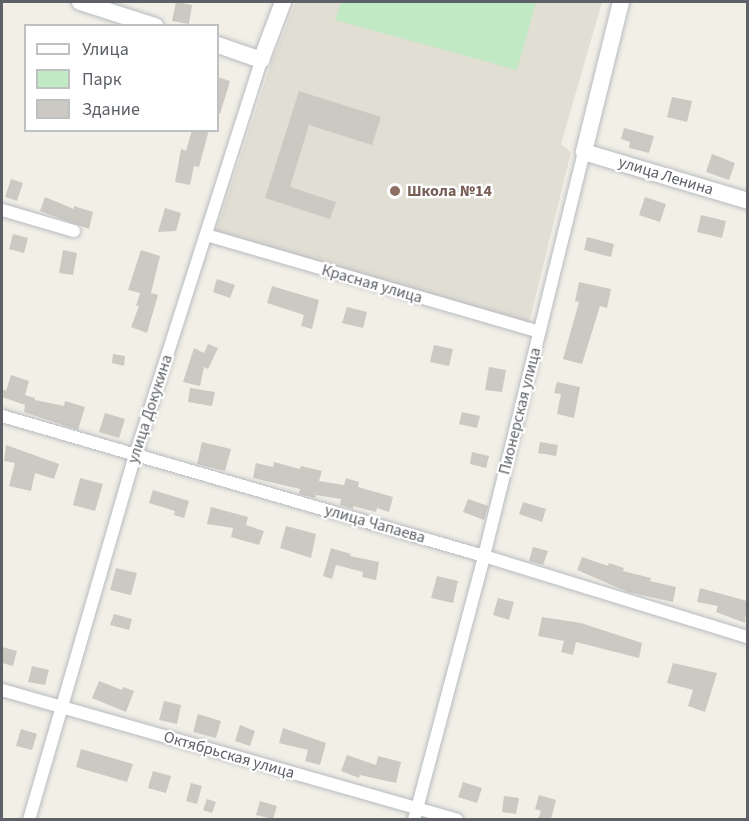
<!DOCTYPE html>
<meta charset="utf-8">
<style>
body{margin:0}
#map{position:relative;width:749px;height:821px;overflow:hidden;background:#f1efe6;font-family:"Source Sans 3",sans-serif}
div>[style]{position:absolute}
.education>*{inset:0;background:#e1ded4}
.green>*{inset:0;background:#c1e9c3}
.building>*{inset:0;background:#ccc9c3}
.roads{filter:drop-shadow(0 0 2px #b8bbc0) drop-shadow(0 0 2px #b8bbc0)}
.street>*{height:12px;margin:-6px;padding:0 6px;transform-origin:6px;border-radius:6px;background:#fff}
.secondary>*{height:16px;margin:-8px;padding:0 8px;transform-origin:8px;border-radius:8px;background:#fff}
.dots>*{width:16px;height:16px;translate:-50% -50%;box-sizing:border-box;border:3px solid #fff;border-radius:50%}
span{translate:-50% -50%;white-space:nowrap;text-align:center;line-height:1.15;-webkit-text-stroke:4.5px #fff;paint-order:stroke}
.street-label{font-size:16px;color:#5d6167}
.education-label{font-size:16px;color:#785e54;font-weight:700}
.left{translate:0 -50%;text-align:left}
.frame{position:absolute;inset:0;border:3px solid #5d6167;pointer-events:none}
.legend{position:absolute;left:24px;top:24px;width:195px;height:108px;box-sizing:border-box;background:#fff;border:2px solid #bec0c2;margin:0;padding:8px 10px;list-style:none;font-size:18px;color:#5d6167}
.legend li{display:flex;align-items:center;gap:12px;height:30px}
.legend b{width:30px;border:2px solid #bec0c2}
</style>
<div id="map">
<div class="education">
<i style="clip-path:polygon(296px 2px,602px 2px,561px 144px,571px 152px,529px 323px,216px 231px,272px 61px)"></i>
</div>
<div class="green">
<i style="clip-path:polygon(341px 2px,536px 2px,517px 70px,335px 20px)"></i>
</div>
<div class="building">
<i style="clip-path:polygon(176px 2px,192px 5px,189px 24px,172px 21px)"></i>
<i style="clip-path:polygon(218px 77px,230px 81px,220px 114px,218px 113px)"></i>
<i style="clip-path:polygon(299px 91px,381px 117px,372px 145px,309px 125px,290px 187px,336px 202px,330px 219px,265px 198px)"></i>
<i style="clip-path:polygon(672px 97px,692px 101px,687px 122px,667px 117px)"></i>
<i style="clip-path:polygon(624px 128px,654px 136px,649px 153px,629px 148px,630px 142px,621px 139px)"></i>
<i style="clip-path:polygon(192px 130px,209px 130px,199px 167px,194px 166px,190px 185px,175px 182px,181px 149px,186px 151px)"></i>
<i style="clip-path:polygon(712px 154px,735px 163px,729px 180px,706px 172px)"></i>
<i style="clip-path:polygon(11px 179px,23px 183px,17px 201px,5px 197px)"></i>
<i style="clip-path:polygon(45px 197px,74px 209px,74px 206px,93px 212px,89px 229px,40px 211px)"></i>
<i style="clip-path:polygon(645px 197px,666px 204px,660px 222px,639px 215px)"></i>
<i style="clip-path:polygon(165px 208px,181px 213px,176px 231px,158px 232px)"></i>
<i style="clip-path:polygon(701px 215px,726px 221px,722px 238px,697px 232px)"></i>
<i style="clip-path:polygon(13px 234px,28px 238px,24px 253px,9px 249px)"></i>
<i style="clip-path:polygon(587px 237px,614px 244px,611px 257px,584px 250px)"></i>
<i style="clip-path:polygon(63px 250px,77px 253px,73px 275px,59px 273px)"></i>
<i style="clip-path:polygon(141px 250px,160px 256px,151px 293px,158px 295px,147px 333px,131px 327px,139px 306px,136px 306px,140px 293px,128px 290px)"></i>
<i style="clip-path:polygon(217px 279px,235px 285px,230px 298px,213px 292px)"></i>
<i style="clip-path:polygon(579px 282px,611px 289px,607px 308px,600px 306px,582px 364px,563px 359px,579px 302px,575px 301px)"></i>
<i style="clip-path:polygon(272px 286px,319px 300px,312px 329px,301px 326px,304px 315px,267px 303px)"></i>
<i style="clip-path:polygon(347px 307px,367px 312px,363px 328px,342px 323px)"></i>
<i style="clip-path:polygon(208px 344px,218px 348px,208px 369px,204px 367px,200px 386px,183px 382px,194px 348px,204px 353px)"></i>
<i style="clip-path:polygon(434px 345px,453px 349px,449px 366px,430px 362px)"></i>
<i style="clip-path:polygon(113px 354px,125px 356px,124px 366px,112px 363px)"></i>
<i style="clip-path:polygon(489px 367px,506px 370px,502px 392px,485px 390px)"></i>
<i style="clip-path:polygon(11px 375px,29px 381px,25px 395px,35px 398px,35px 400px,64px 406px,65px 401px,85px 407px,78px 430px,24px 412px,25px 405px,2px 397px,2px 389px,6px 391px)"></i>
<i style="clip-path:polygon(557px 382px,580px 387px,574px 418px,557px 414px,561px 394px,554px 393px)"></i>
<i style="clip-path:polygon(190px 388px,215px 392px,212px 406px,188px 402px)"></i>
<i style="clip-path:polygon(462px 412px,480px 416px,477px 428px,459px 424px)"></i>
<i style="clip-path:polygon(105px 413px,125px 419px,119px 438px,99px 432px)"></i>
<i style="clip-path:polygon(202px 442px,231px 449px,225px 471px,197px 464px)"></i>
<i style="clip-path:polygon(540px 442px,558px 445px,556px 456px,538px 453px)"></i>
<i style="clip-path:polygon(6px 445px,59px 464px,54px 479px,35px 473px,31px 491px,9px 486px,15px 463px,4px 461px)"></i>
<i style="clip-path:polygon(472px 452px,489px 456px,486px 468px,470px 464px)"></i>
<i style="clip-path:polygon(274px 462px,300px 469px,301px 466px,322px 471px,319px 481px,344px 485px,346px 478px,359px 482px,358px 487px,393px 497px,389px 512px,377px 508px,376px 512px,353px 506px,353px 509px,340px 505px,341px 499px,316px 495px,315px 498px,299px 494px,300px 489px,253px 478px,256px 463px,273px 467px)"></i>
<i style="clip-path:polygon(80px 478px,103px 484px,95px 511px,73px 505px)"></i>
<i style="clip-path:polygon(153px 490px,189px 501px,184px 518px,174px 515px,175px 511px,149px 503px)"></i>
<i style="clip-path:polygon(468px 499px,488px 506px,484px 520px,463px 512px)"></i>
<i style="clip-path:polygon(523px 502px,546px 509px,542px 522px,519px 514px)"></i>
<i style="clip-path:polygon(211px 507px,248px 517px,246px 525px,264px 531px,259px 545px,231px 537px,233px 528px,207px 524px)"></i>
<i style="clip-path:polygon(286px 526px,316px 534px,311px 558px,280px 548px)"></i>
<i style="clip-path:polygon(533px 547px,548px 551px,543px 565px,529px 561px)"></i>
<i style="clip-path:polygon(331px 548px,351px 554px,350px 556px,379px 562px,376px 580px,362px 577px,363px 572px,336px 565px,332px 579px,323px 576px)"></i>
<i style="clip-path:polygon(582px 557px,608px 566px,609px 563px,624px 568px,623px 571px,651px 578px,650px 581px,676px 587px,673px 602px,628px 592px,577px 570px)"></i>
<i style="clip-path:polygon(116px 568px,137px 573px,131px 595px,110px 590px)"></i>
<i style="clip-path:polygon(437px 576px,458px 581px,453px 603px,431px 598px)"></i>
<i style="clip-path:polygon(700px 588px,747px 601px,745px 623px,716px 612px,718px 606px,697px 602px)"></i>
<i style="clip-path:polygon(498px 598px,514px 602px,509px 620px,493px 615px)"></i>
<i style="clip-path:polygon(114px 614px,132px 619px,129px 630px,110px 625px)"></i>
<i style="clip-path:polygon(542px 617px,581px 623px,642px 643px,639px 658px,576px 642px,573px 655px,561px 652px,564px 641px,538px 636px)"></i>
<i style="clip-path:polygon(2px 647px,17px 651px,13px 666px,2px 663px)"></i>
<i style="clip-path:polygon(673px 663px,717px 673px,705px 712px,688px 706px,693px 690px,667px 683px)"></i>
<i style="clip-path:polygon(32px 666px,49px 670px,45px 685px,28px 682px)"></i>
<i style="clip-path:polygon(99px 681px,122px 690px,123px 687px,134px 691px,126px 712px,92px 698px)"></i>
<i style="clip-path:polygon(164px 701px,181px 705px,177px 724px,159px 720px)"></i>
<i style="clip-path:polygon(198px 714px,221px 721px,216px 738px,193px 732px)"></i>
<i style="clip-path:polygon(240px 725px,255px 731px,250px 746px,235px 741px)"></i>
<i style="clip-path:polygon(283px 728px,326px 743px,320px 765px,305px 761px,308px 750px,279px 743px)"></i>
<i style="clip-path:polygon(21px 729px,37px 734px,32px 750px,16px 746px)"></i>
<i style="clip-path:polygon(81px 749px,133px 764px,127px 782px,76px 767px)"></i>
<i style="clip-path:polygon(347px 755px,376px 765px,378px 756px,401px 762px,396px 783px,360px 775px,359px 778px,341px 771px)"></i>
<i style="clip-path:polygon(153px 771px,171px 776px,166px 793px,148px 788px)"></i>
<i style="clip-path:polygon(463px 782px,482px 788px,477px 803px,458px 797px)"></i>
<i style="clip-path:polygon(191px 783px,202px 786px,197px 804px,186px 801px)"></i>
<i style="clip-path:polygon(539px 795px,556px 800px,551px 819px,538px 819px,541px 811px,535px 809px)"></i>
<i style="clip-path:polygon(504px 796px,519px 798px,516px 814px,502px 812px)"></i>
<i style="clip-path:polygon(207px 799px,216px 802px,212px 813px,203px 810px)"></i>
<i style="clip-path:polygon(260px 801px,277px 806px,273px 819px,256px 815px)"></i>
</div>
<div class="roads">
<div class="street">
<i style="left:2px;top:210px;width:75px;rotate:16.3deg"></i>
<i style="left:206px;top:235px;width:347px;rotate:16.2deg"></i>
<i style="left:2px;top:416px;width:502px;rotate:16.2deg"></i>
<i style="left:484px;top:556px;width:276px;rotate:17.1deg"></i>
<i style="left:2px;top:690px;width:473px;rotate:15.9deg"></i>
<i style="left:29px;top:820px;width:379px;rotate:-73.8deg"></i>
<i style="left:135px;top:456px;width:416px;rotate:-72.3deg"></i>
<i style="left:414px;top:820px;width:273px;rotate:-75.1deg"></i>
<i style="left:484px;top:556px;width:416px;rotate:-76.1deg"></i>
</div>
<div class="secondary">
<i style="left:80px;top:2px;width:79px;rotate:17.7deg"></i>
<i style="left:621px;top:2px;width:154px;rotate:103.9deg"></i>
<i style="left:584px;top:152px;width:171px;rotate:16.6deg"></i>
<i style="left:218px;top:45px;width:46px;rotate:19.2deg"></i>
<i style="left:261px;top:60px;width:62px;rotate:-69.2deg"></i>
</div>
</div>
<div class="dots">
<i style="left:395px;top:191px;background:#8d6e63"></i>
</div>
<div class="street-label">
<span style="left:666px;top:176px;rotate:17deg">улица Ленина</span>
<span style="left:372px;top:284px;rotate:16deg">Красная улица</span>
<span style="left:150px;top:409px;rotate:-72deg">улица Докукина</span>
<span style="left:520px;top:411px;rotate:-76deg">Пионерская улица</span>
<span style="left:375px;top:524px;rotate:16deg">улица Чапаева</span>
<span style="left:229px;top:755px;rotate:16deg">Октябрьская улица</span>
</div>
<div class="education-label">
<span class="left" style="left:407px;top:191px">Школа №14</span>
</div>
<div class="frame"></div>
<ul class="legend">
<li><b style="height:8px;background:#fff"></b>Улица</li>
<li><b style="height:16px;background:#c1e9c3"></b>Парк</li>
<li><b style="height:16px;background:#ccc9c3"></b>Здание</li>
</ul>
</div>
